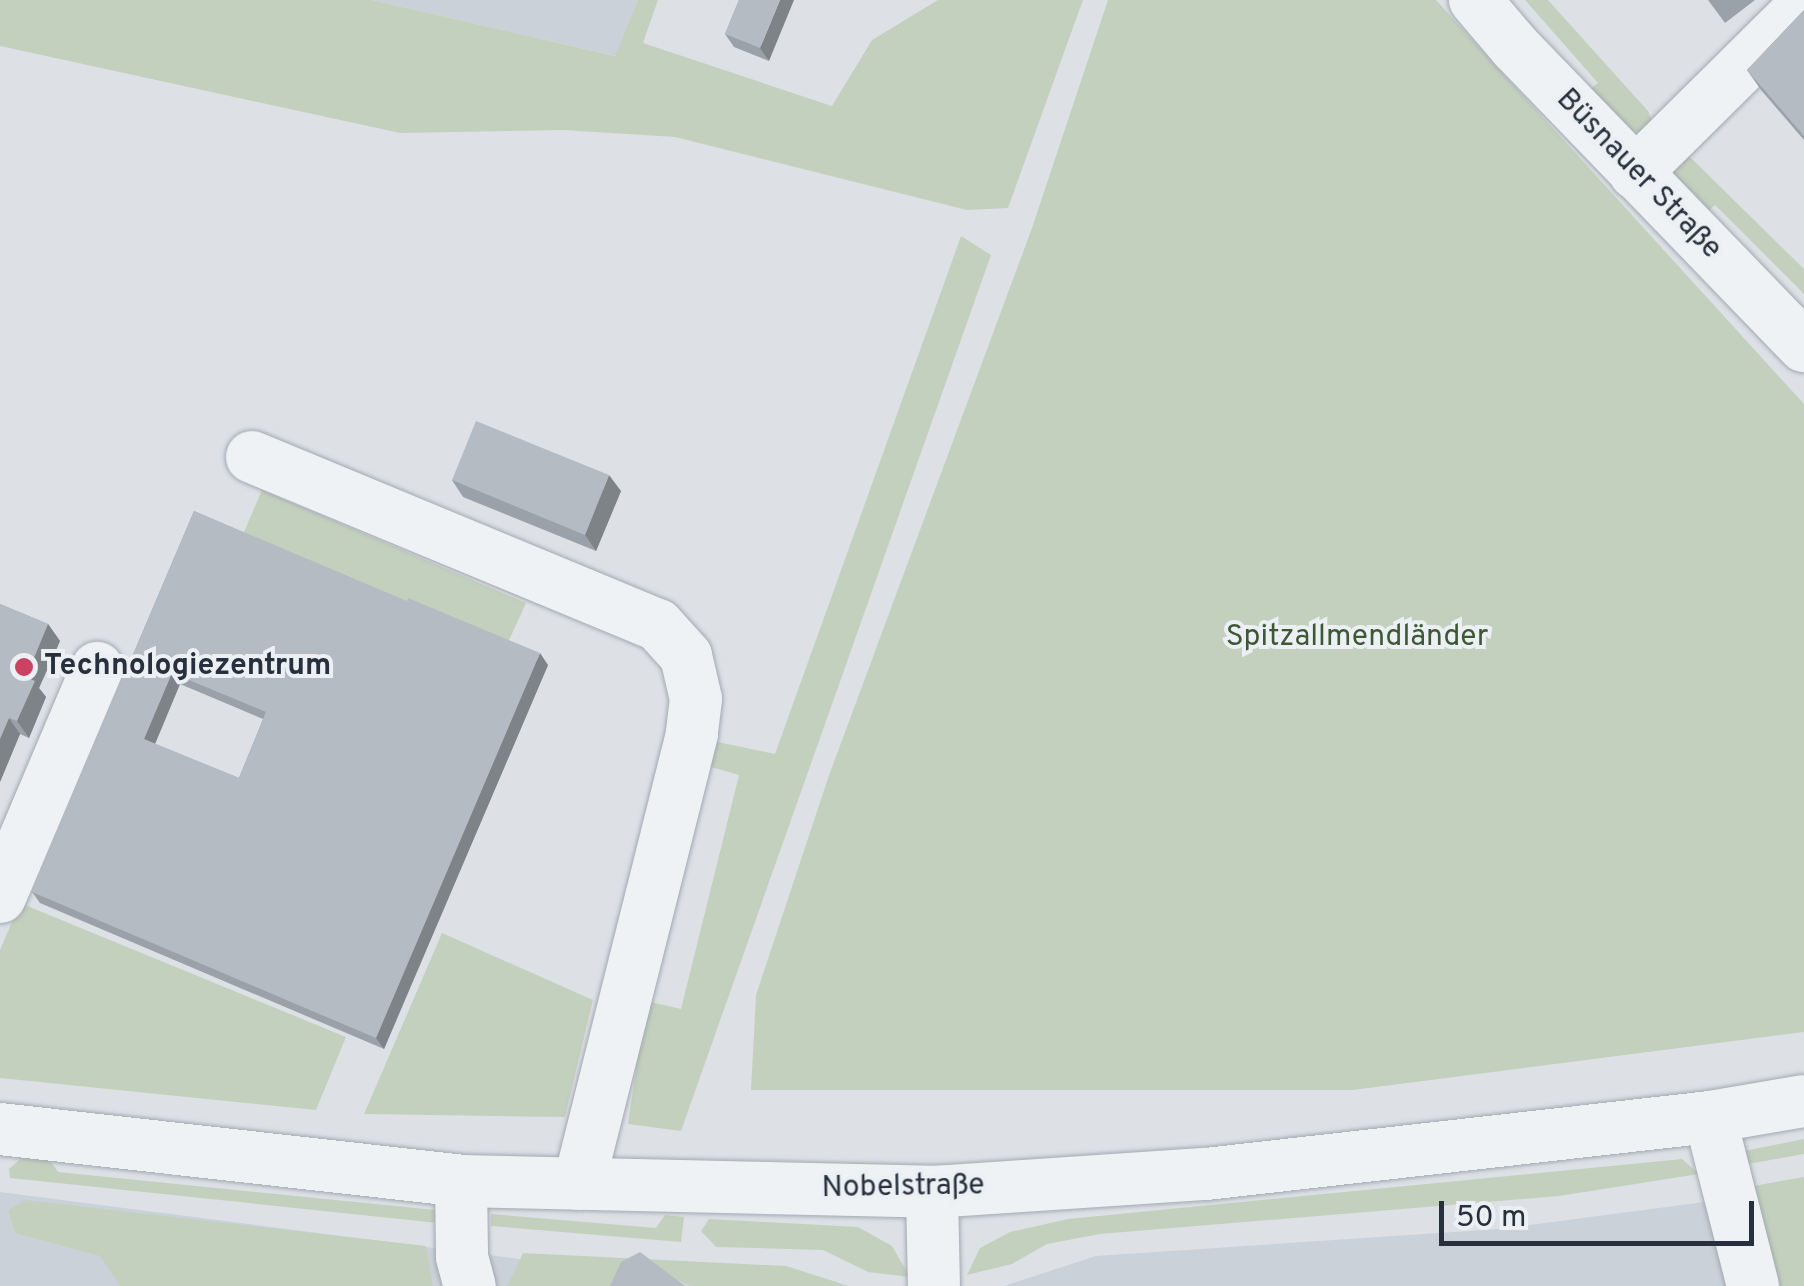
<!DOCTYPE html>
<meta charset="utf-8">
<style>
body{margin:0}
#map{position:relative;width:1804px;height:1286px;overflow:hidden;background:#dde1e6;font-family:Overpass,sans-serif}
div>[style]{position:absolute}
.built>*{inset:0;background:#cbd1d8}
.green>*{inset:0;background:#c4d0be}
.roads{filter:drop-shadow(0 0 2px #a3a8b0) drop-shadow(0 0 2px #a3a8b0)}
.minor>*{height:52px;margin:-26px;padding:0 26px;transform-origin:26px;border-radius:26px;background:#eff2f5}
.wall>*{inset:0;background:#9ba1a8}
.shaded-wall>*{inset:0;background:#7e8388}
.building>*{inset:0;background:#b4bbc3}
.dots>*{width:28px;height:28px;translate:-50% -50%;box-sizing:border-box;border:5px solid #ecf0f4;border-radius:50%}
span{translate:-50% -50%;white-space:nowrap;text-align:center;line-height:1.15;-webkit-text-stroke:8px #ecf0f4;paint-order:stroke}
.street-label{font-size:30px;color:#27303c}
.park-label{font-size:30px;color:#3e5834}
.poi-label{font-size:30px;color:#27303c;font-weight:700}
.left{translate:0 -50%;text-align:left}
.scale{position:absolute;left:1439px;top:1201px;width:315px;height:45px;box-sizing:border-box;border:5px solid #27303c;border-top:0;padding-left:12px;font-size:30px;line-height:35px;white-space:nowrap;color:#27303c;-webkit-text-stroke:8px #ecf0f4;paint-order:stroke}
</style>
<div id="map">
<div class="built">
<i style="clip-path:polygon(372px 0,638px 0,616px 56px)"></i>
<i style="clip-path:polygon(0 1192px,728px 1286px,0 1286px)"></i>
<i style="clip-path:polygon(1712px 1201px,1753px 1286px,1004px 1286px,1096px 1256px,1499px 1229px)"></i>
</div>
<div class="green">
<i style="clip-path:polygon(0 0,372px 0,615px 56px,638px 0,658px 0,643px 43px,832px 106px,872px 40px,938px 0,1083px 0,1008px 208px,967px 210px,675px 137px,563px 130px,400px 133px,0 46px)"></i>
<i style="clip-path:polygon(1108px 0,1436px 0,1804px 404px,1804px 1032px,1353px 1090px,751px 1090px,756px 995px,828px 778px,1032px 228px)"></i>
<i style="clip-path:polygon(1525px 0,1548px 0,1648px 111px,1652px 121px,1642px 133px,1631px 130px,1588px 91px,1598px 83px)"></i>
<i style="clip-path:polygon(1680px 147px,1804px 269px,1804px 294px,1715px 205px,1705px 214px,1672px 171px)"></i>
<i style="clip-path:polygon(961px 236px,991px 255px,681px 1131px,628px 1124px,646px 1001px,681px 1009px,739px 775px,704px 765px,713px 741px,775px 754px)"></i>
<i style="clip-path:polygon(262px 490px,526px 603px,506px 647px,241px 539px)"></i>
<i style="clip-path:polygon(20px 903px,346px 1037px,316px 1110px,0 1078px,0 950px)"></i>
<i style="clip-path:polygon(442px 933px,593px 1000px,565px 1117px,364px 1114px)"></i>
<i style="clip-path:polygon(1804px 1139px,1804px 1154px,1743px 1165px,1744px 1151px)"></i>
<i style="clip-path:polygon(27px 1153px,47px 1156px,58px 1172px,435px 1210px,438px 1223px,10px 1178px,9px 1169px)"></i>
<i style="clip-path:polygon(1682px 1159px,1699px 1174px,1559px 1196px,1100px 1234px,1047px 1244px,1012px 1264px,967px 1275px,980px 1248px,1010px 1232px,1068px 1219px)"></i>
<i style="clip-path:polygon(1804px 1177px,1804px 1286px,1767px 1286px,1736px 1189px)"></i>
<i style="clip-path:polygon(26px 1200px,426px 1246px,433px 1286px,120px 1286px,100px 1256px,15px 1233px,8px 1210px)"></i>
<i style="clip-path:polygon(491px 1214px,656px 1228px,665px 1215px,684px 1217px,681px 1242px,491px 1226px)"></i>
<i style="clip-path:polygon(709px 1219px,858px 1227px,892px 1246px,910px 1277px,868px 1272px,823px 1250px,716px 1247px,701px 1231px)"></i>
<i style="clip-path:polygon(523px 1253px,786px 1266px,849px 1286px,694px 1286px,653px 1272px,631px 1286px,507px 1286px)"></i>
</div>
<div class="roads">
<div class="minor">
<i style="left:1475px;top:0;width:62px;rotate:49.6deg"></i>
<i style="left:1515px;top:47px;width:416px;rotate:46deg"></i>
<i style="left:1635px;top:173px;width:238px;rotate:-44.7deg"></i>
<i style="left:252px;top:457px;width:439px;rotate:22.5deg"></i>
<i style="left:658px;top:625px;width:42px;rotate:47.9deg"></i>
<i style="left:686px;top:656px;width:44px;rotate:76.9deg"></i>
<i style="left:696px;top:699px;width:35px;rotate:97deg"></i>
<i style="left:692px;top:734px;width:464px;rotate:104.1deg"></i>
<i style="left:0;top:897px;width:249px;rotate:-67deg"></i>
<i style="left:1710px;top:1117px;width:174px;rotate:75.7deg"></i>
<i style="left:0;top:1129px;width:464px;rotate:6.4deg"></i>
<i style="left:461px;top:1181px;width:471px;rotate:1.3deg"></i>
<i style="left:932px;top:1192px;width:275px;rotate:-3.8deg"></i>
<i style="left:1206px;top:1174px;width:507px;rotate:-6.45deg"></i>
<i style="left:1710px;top:1117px;width:95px;rotate:-9.7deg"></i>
<i style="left:461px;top:1181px;width:76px;rotate:89.2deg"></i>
<i style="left:462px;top:1257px;width:30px;rotate:75deg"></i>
<i style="left:932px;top:1192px;width:94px;rotate:88.8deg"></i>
</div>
</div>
<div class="wall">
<i style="clip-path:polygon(739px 0,769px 61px,734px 47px,725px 34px)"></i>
<i style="clip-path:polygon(1708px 0,1755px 0,1725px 23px)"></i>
<i style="clip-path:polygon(1804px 10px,1804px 140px,1761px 90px,1747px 70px)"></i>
<i style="clip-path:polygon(452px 480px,621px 491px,596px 551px,463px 497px)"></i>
<i style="clip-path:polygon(evenodd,194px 511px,548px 665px,384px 1049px,40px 903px,32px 892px,194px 511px,180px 684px,263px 719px,239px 778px,155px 744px,180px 684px)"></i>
<i style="clip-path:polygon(0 604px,48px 624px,60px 641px,39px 688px,46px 697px,29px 738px,20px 734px,0 782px)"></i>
</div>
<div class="shaded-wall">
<i style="clip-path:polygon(780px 0,794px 0,769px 61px,760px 48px)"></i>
<i style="clip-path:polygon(609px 475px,621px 491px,596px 551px,585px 535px)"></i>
<i style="clip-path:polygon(48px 624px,60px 641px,39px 688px,46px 697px,29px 738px,17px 721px,26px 677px)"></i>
<i style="clip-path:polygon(540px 653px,548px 665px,384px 1049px,376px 1038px)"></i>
<i style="clip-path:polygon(172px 673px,180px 684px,152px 751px,144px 739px)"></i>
<i style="clip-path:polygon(9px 718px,20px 734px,0 782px,0 739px)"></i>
</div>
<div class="building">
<i style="clip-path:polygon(739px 0,780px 0,760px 48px,725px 34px)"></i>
<i style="clip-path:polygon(1804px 10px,1804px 136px,1747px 70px)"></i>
<i style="clip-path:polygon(476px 421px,609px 475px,585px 535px,452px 480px)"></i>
<i style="clip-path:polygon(evenodd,194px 511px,407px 601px,408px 598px,540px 653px,376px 1038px,32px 892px,194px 511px,172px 673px,266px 712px,239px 778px,144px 739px,172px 673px)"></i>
<i style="clip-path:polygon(0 604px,48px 624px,26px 677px,35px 681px,17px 721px,9px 718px,0 739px)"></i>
<i style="clip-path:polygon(640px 1252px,685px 1286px,610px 1286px,621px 1262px)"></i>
</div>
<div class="dots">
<i style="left:24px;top:667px;background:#cb4263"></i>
</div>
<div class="street-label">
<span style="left:1638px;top:175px;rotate:46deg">Büsnauer Straße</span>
<span style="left:903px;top:1188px;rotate:-1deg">Nobelstraße</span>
</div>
<div class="park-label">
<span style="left:1357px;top:638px">Spitzallmendländer</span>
</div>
<div class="poi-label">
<span class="left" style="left:44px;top:667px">Technologiezentrum</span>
</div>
<div class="scale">50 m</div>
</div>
